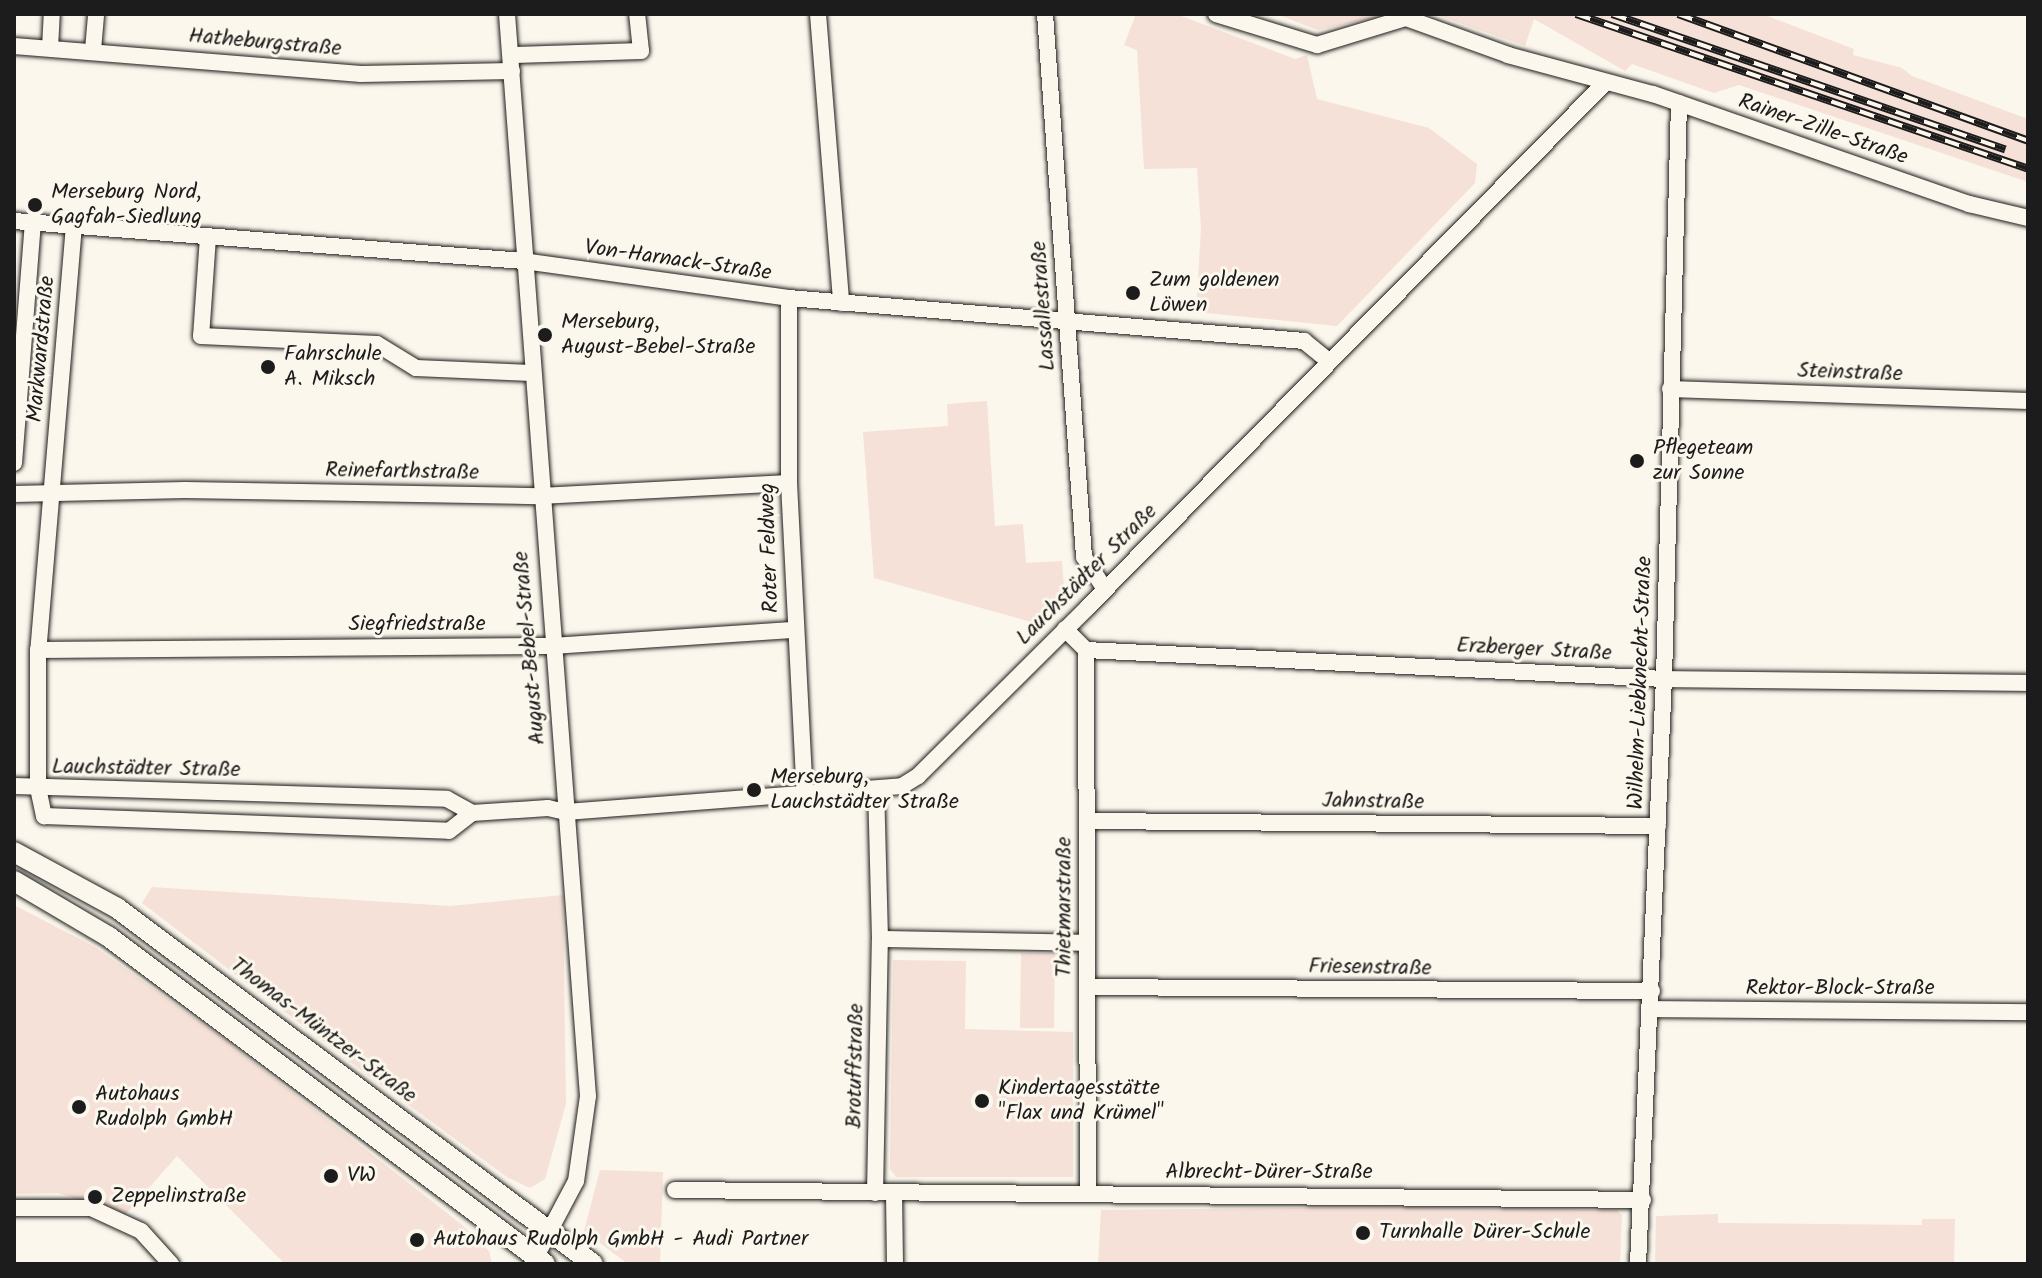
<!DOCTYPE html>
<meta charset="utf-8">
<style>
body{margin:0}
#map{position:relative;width:2042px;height:1278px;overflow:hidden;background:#fbf7ec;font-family:Kalam,sans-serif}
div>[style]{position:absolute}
.built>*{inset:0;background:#f5e1d7}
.roads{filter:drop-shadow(0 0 2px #1c1c1c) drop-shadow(0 0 2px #1c1c1c)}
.minor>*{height:16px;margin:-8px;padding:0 8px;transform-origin:8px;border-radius:8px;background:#fbf7ec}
.major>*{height:20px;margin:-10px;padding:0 10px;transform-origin:10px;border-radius:10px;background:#fbf7ec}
.rail>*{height:8px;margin-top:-4px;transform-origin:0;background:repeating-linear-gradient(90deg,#fbf7ec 0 15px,#1c1c1c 0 30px);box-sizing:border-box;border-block:2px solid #1c1c1c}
.dots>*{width:22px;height:22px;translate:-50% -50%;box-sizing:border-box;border:4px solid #fbf7ec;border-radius:50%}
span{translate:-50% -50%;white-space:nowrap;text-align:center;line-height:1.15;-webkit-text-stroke:6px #fbf7ec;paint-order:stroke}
.street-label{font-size:22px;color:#1c1c1c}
.poi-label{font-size:22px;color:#1c1c1c}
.left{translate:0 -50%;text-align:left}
.frame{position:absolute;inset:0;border:16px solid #1c1c1c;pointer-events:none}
</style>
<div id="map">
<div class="built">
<i style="clip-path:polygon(1136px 14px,1176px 14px,1295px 59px,1307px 55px,1317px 99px,1429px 128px,1477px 164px,1475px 183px,1337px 326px,1196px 312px,1201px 229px,1197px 168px,1144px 169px,1137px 50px,1124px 45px)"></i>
<i style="clip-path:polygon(1276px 14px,1393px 14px,1318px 30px)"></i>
<i style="clip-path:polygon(1434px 14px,1762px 14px,1854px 49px,1853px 55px,1902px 68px,1912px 76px,2028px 119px,2028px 182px,1739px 85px,1714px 93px,1632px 64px,1625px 71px,1534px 19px,1525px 46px)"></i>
<i style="clip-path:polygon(987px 401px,995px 526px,1023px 524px,1026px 563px,1062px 561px,1065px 601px,1042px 625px,874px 578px,863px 432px,948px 426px,947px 404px)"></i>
<i style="clip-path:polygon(152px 887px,450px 906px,563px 895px,566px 1104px,545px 1179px,530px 1188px,507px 1177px,365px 1073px,142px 903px)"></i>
<i style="clip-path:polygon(14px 905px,95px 947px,223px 1038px,461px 1224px,489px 1251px,492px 1264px,285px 1264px,177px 1156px,125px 1215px,58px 1193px,15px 1194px)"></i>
<i style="clip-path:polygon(1021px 953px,1055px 953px,1054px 1028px,1020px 1028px)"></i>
<i style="clip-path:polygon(893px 960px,966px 961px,965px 1029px,1073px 1032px,1073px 1177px,896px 1177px,890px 1169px)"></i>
<i style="clip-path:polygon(600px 1170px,663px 1172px,660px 1264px,628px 1264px,584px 1231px)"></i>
<i style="clip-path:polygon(1392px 1207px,1617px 1210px,1622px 1215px,1620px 1264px,1098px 1264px,1101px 1210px)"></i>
<i style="clip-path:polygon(1718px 1214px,1718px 1223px,1922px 1225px,1922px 1219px,1955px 1219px,1954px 1264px,1655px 1264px,1656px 1216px)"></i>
</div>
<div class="roads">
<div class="minor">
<i style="left:507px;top:14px;width:1085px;rotate:85.72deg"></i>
<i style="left:588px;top:1096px;width:86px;rotate:98deg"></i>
<i style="left:576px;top:1181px;width:94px;rotate:117.9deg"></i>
<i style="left:818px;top:14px;width:290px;rotate:85.4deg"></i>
<i style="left:1045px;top:14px;width:544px;rotate:85.89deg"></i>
<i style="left:1084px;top:557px;width:38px;rotate:57deg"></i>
<i style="left:1216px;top:14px;width:106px;rotate:17.1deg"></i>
<i style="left:1317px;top:45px;width:93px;rotate:-16.9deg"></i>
<i style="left:1406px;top:18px;width:109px;rotate:19.9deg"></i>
<i style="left:1508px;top:55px;width:150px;rotate:15.1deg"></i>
<i style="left:1653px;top:94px;width:335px;rotate:19.2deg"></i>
<i style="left:1969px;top:204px;width:61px;rotate:13.3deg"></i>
<i style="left:14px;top:46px;width:348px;rotate:4.6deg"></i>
<i style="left:361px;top:74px;width:151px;rotate:-1.1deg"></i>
<i style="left:50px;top:48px;width:34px;rotate:-87deg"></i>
<i style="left:93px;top:50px;width:36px;rotate:-85deg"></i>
<i style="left:512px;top:55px;width:129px;rotate:-1.8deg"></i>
<i style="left:641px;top:51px;width:37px;rotate:-96deg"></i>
<i style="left:14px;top:221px;width:511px;rotate:4.49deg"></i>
<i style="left:523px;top:261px;width:269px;rotate:7.9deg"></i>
<i style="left:789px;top:298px;width:517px;rotate:4.77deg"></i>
<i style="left:1304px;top:341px;width:32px;rotate:39deg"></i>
<i style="left:74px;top:225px;width:427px;rotate:94.8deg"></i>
<i style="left:38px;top:650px;width:138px;rotate:90deg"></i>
<i style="left:38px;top:788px;width:29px;rotate:78deg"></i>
<i style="left:44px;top:816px;width:405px;rotate:2.1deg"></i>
<i style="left:449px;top:831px;width:29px;rotate:-38deg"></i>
<i style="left:208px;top:237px;width:99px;rotate:94deg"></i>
<i style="left:201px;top:336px;width:176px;rotate:2.6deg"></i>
<i style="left:377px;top:344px;width:46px;rotate:31.6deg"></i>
<i style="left:416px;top:368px;width:115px;rotate:2.5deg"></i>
<i style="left:789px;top:298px;width:185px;rotate:90deg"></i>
<i style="left:789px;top:483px;width:313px;rotate:87.1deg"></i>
<i style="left:1670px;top:389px;width:358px;rotate:1.9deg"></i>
<i style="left:14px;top:463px;width:242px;rotate:-85.5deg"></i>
<i style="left:14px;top:494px;width:171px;rotate:-1.3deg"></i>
<i style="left:185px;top:490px;width:355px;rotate:1deg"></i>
<i style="left:540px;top:496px;width:249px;rotate:-3deg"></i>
<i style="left:1065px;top:629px;width:30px;rotate:45deg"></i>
<i style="left:1086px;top:650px;width:544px;rotate:89.79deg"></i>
<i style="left:38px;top:650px;width:514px;rotate:-0.45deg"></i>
<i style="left:552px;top:646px;width:244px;rotate:-3.8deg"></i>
<i style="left:1086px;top:650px;width:579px;rotate:2.87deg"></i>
<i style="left:1664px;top:679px;width:364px;rotate:0.6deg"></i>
<i style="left:14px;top:786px;width:433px;rotate:1.7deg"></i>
<i style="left:447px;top:799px;width:29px;rotate:29deg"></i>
<i style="left:472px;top:813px;width:76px;rotate:-3.8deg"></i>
<i style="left:548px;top:808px;width:18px;rotate:13deg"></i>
<i style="left:566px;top:812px;width:337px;rotate:-4.4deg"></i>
<i style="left:902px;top:786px;width:19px;rotate:-32deg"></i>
<i style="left:918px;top:776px;width:240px;rotate:-44.8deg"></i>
<i style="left:1088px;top:607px;width:736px;rotate:-45.39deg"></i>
<i style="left:1088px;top:821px;width:570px;rotate:0.5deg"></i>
<i style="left:880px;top:939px;width:206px;rotate:1.1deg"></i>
<i style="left:1087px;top:987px;width:565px;rotate:0.41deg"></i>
<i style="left:1651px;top:1009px;width:377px;rotate:0.5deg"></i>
<i style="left:675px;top:1190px;width:968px;rotate:0.59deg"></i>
<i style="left:875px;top:1193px;width:254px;rotate:-88.9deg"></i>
<i style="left:880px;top:939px;width:148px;rotate:-91.5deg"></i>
<i style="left:894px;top:1193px;width:71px;rotate:89.2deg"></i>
<i style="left:14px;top:1208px;width:77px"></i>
<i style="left:91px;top:1208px;width:55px;rotate:24.7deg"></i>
<i style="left:141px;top:1231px;width:45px;rotate:47.7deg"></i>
<i style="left:1638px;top:1264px;width:586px;rotate:-87.46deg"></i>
<i style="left:1664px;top:679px;width:576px;rotate:-88.51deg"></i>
</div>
<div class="major">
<i style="left:14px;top:852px;width:117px;rotate:28.5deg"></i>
<i style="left:117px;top:908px;width:594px;rotate:36.79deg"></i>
<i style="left:14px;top:881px;width:110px;rotate:30.5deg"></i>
<i style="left:109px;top:937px;width:545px;rotate:36.87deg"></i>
</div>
</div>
<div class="rail">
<i style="left:1576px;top:14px;width:478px;rotate:18.9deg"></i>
<i style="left:1612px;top:14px;width:416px;rotate:19deg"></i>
<i style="left:1678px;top:14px;width:372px;rotate:19.9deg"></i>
</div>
<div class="dots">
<i style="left:35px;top:205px;background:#1c1c1c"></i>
<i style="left:1133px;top:293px;background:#1c1c1c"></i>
<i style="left:545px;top:335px;background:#1c1c1c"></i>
<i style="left:268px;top:367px;background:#1c1c1c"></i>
<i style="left:1637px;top:461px;background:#1c1c1c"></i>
<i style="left:754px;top:790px;background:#1c1c1c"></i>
<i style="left:982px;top:1101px;background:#1c1c1c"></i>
<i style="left:79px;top:1107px;background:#1c1c1c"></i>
<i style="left:331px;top:1176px;background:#1c1c1c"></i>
<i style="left:95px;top:1197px;background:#1c1c1c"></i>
<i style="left:1363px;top:1233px;background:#1c1c1c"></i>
<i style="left:417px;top:1240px;background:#1c1c1c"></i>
</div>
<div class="street-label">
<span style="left:265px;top:43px;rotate:5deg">Hatheburgstraße</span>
<span style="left:1823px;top:130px;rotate:19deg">Rainer-Zille-Straße</span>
<span style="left:678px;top:261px;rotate:8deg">Von-Harnack-Straße</span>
<span style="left:1044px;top:306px;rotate:-94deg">Lassallestraße</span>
<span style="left:42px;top:349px;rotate:-85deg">Markwardstraße</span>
<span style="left:1850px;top:373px;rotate:2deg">Steinstraße</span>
<span style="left:402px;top:472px;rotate:1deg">Reinefarthstraße</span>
<span style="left:770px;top:548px;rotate:-92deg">Roter Feldweg</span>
<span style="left:1087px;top:575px;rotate:-45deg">Lauchstädter Straße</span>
<span style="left:417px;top:625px">Siegfriedstraße</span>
<span style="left:530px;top:648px;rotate:-95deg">August-Bebel-Straße</span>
<span style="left:1534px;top:650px;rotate:3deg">Erzberger Straße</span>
<span style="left:1641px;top:683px;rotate:-88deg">Wilhelm-Liebknecht-Straße</span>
<span style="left:146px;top:769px;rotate:1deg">Lauchstädter Straße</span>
<span style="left:1373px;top:802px;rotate:1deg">Jahnstraße</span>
<span style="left:1065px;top:907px;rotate:-90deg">Thietmarstraße</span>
<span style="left:1370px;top:968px;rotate:1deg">Friesenstraße</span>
<span style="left:1840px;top:989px">Rektor-Block-Straße</span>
<span style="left:323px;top:1031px;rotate:37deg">Thomas-Müntzer-Straße</span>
<span style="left:856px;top:1066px;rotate:-89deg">Brotuffstraße</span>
<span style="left:1269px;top:1173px">Albrecht-Dürer-Straße</span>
</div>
<div class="poi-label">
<span class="left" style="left:51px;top:205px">Merseburg Nord,<br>Gagfah-Siedlung</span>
<span class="left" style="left:1149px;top:293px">Zum goldenen<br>Löwen</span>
<span class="left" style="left:561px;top:335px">Merseburg,<br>August-Bebel-Straße</span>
<span class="left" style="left:284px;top:367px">Fahrschule<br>A. Miksch</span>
<span class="left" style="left:1653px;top:461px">Pflegeteam<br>zur Sonne</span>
<span class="left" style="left:770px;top:790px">Merseburg,<br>Lauchstädter Straße</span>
<span class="left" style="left:998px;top:1101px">Kindertagesstätte<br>"Flax und Krümel"</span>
<span class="left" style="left:95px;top:1107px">Autohaus<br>Rudolph GmbH</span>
<span class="left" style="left:347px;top:1176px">VW</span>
<span class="left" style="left:111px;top:1197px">Zeppelinstraße</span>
<span class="left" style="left:1379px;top:1233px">Turnhalle Dürer-Schule</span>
<span class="left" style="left:433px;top:1240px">Autohaus Rudolph GmbH - Audi Partner</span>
</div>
<div class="frame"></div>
</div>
